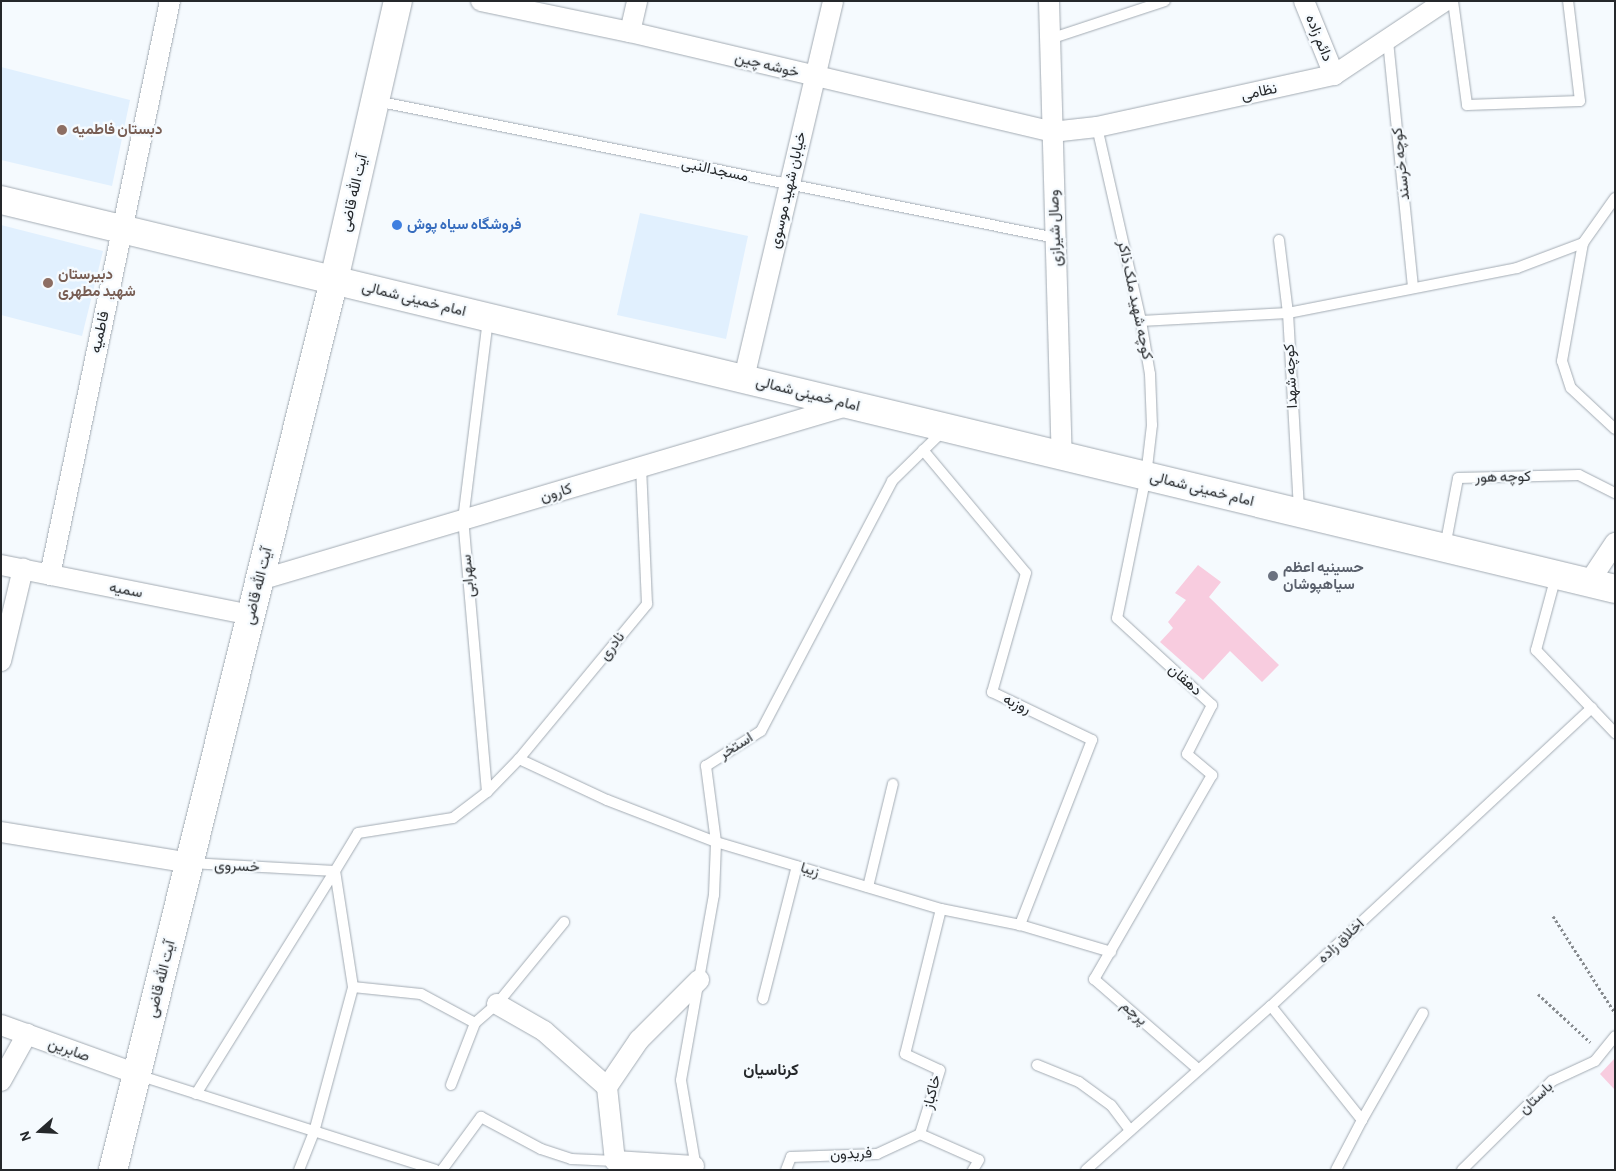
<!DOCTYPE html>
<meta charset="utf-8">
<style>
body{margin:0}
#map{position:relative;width:1616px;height:1171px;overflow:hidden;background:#f5fafe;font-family:"Alegreya Sans",Vazirmatn,sans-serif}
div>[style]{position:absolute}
.built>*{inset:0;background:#e1f0fe}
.building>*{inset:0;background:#f8ccdf}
.path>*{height:3px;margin-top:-1.5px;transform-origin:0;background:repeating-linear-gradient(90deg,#878b8f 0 2.5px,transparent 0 5px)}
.roads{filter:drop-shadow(0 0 1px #a3abb3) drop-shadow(0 0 1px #a3abb3)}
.lane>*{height:10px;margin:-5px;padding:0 5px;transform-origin:5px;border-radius:5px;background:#fff}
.street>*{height:20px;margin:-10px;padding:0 10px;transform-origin:10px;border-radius:10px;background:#fff}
.secondary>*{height:28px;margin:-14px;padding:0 14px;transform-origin:14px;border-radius:14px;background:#fff}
.dots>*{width:14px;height:14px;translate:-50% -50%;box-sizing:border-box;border:2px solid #f5fafe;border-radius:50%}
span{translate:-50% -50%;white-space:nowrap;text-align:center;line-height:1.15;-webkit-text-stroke:4.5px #f5fafe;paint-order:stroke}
.street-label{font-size:15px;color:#25282b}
.education-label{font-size:15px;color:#785e54;font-weight:700}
.left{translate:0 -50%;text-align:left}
.shop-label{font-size:15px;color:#366cbe;font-weight:700}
.worship-label{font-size:15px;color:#5b616d;font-weight:700}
.neighbourhood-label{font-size:16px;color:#25282b;font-weight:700}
.frame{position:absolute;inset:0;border:2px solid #25282b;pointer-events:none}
.north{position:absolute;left:15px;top:1106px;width:50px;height:50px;-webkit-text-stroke:4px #f5fafe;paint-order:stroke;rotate:251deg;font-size:14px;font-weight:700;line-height:20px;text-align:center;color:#25282b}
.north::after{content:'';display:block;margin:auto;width:18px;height:22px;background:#25282b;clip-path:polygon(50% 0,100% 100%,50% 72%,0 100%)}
</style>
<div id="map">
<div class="built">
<i style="clip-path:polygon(1px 67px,130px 100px,112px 186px,1px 160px)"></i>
<i style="clip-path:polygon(640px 213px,748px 236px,726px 339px,617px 315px)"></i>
<i style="clip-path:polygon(1px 225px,103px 251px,82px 336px,1px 315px)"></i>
</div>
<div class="building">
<i style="clip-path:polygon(1198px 565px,1221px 582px,1209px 597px,1279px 665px,1262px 682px,1230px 651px,1203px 680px,1160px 642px,1173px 628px,1168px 622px,1186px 600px,1175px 593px)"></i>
<i style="clip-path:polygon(1615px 1058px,1615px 1090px,1600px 1074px)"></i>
</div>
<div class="path">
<i style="left:1553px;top:916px;width:115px;rotate:57.4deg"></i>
<i style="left:1538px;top:994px;width:71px;rotate:42.7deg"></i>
</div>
<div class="roads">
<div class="lane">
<i style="left:1453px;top:1px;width:105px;rotate:82.3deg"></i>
<i style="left:1467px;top:105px;width:113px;rotate:-2deg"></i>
<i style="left:1580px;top:101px;width:101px;rotate:-96.8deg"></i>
<i style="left:1050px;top:39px;width:121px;rotate:-18.3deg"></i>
<i style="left:1388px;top:41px;width:248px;rotate:84.2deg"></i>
<i style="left:376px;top:101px;width:694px;rotate:11.39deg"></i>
<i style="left:1097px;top:127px;width:199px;rotate:77.2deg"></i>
<i style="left:1141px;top:321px;width:54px;rotate:80.4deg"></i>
<i style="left:1150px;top:374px;width:51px;rotate:87.8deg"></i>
<i style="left:1152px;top:425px;width:51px;rotate:96.7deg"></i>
<i style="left:1146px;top:476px;width:145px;rotate:101.5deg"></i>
<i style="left:1117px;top:618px;width:129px;rotate:42.5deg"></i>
<i style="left:1212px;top:705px;width:55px;rotate:117deg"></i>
<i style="left:1187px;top:754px;width:33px;rotate:40deg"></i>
<i style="left:1212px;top:775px;width:236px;rotate:120deg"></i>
<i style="left:1094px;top:979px;width:138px;rotate:40.9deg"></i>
<i style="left:1615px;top:198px;width:55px;rotate:125.4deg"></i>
<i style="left:1583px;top:243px;width:120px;rotate:100.1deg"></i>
<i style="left:1562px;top:361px;width:28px;rotate:72deg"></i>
<i style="left:1571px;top:388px;width:60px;rotate:43deg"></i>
<i style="left:1279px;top:240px;width:74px;rotate:83deg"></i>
<i style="left:1288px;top:313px;width:198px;rotate:86.8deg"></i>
<i style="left:1141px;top:321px;width:147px;rotate:-3.1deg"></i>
<i style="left:1288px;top:313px;width:233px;rotate:-11.1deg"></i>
<i style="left:1517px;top:268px;width:71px;rotate:-20.7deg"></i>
<i style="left:923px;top:450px;width:160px;rotate:50.1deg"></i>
<i style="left:1026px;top:573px;width:124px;rotate:105.9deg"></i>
<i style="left:992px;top:692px;width:111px;rotate:25.6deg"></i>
<i style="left:1092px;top:740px;width:199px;rotate:111.3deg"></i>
<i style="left:1445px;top:547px;width:70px;rotate:-79.3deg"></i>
<i style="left:1458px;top:478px;width:121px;rotate:-1.4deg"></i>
<i style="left:1579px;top:475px;width:40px;rotate:26.6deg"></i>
<i style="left:1556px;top:576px;width:77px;rotate:105.1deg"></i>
<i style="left:1536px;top:650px;width:115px;rotate:46.4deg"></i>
<i style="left:519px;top:759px;width:97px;rotate:25deg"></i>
<i style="left:607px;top:800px;width:117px;rotate:21.1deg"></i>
<i style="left:716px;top:842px;width:235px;rotate:16.6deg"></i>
<i style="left:941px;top:909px;width:81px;rotate:11.4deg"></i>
<i style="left:1020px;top:925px;width:95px;rotate:16.5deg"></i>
<i style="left:487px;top:792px;width:46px;rotate:-45.9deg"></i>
<i style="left:519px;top:759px;width:201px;rotate:-50.4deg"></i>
<i style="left:647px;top:604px;width:137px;rotate:-92.5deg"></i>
<i style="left:190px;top:863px;width:145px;rotate:3.2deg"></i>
<i style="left:335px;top:871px;width:44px;rotate:-58.8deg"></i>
<i style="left:358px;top:833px;width:96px;rotate:-9deg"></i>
<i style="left:453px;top:818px;width:43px;rotate:-37.4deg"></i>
<i style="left:487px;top:792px;width:273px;rotate:-95deg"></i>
<i style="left:463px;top:520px;width:204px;rotate:-82.9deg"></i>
<i style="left:868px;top:887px;width:106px;rotate:-76.4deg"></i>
<i style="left:941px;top:909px;width:149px;rotate:103.9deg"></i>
<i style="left:905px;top:1054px;width:38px;rotate:25deg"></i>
<i style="left:940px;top:1070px;width:67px;rotate:107.4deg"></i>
<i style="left:920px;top:1134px;width:64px;rotate:23.8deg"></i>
<i style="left:979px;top:1160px;width:12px;rotate:121deg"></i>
<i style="left:353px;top:987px;width:68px;rotate:5.9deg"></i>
<i style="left:421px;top:994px;width:61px;rotate:28.2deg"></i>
<i style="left:763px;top:999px;width:137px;rotate:-75.7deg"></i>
<i style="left:1271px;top:1006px;width:146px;rotate:51.4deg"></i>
<i style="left:1362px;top:1120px;width:56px;rotate:117.5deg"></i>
<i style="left:1037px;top:1065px;width:45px;rotate:22deg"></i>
<i style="left:1079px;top:1082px;width:39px;rotate:36deg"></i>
<i style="left:1111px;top:1105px;width:31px;rotate:53deg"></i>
<i style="left:138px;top:1075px;width:312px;rotate:17.7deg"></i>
<i style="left:451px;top:1085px;width:66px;rotate:-68.8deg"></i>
<i style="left:475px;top:1023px;width:29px;rotate:-41deg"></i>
<i style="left:497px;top:1004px;width:106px;rotate:-50.7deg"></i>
<i style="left:196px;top:1094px;width:263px;rotate:-58.1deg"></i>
<i style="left:1362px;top:1120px;width:123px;rotate:-60.3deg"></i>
<i style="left:696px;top:1168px;width:89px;rotate:-99.7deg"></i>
<i style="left:681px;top:1080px;width:188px;rotate:-79.9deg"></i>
<i style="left:714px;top:895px;width:53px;rotate:-87.8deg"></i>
<i style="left:716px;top:842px;width:77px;rotate:-97.5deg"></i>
<i style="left:706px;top:766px;width:65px;rotate:-32.5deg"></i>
<i style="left:761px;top:731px;width:282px;rotate:-62.3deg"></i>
<i style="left:892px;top:481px;width:73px;rotate:-44.4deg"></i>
<i style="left:299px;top:1170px;width:41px;rotate:-68.5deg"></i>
<i style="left:314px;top:1132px;width:150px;rotate:-74.9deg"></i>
<i style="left:353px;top:987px;width:117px;rotate:-98.8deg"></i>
<i style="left:442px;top:1170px;width:66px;rotate:-53.7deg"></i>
<i style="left:481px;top:1117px;width:68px;rotate:28.1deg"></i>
<i style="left:541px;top:1149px;width:32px;rotate:18deg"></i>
<i style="left:571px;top:1159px;width:44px;rotate:2.6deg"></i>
<i style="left:786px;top:1170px;width:14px;rotate:-69deg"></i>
<i style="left:791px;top:1157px;width:86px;rotate:-2deg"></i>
<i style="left:877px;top:1154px;width:47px;rotate:-24.9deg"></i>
<i style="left:1086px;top:1170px;width:247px;rotate:-41.6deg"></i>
<i style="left:1271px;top:1006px;width:438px;rotate:-42.9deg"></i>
<i style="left:1462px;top:1170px;width:127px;rotate:-44.7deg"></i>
<i style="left:1552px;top:1081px;width:47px;rotate:-24.9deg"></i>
<i style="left:1595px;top:1061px;width:32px;rotate:-51deg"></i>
</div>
<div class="street">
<i style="left:481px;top:1px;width:152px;rotate:11.8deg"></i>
<i style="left:630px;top:32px;width:434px;rotate:13.3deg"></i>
<i style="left:1052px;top:132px;width:45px;rotate:-6.3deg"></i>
<i style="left:1097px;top:127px;width:243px;rotate:-12.4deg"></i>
<i style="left:1334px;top:75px;width:133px;rotate:-33.7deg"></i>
<i style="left:1049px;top:1px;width:454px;rotate:88.4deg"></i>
<i style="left:1304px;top:1px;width:80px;rotate:67.9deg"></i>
<i style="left:630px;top:32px;width:32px;rotate:-77deg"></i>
<i style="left:744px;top:378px;width:387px;rotate:-76.7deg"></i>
<i style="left:1px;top:565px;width:255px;rotate:11.3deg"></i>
<i style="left:50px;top:575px;width:586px;rotate:-78.19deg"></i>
<i style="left:260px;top:580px;width:615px;rotate:-16.52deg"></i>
<i style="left:1589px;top:582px;width:47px;rotate:-56.3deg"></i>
<i style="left:1px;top:661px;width:95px;rotate:-76.6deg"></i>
<i style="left:1px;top:832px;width:192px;rotate:9.3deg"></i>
<i style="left:497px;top:1004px;width:54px;rotate:29.9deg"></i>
<i style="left:544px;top:1031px;width:84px;rotate:41.6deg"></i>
<i style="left:1px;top:1025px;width:145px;rotate:19.8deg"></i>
<i style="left:1px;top:1081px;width:54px;rotate:-61deg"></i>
<i style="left:694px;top:1166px;width:79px;rotate:-176.4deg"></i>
<i style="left:615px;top:1161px;width:74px;rotate:-96.2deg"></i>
<i style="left:607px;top:1087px;width:57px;rotate:-55.8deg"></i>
<i style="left:639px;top:1040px;width:85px;rotate:-45deg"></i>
</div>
<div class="secondary">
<i style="left:1px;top:200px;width:1660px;rotate:13.55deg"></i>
<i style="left:113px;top:1170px;width:917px;rotate:-76.05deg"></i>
<i style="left:334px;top:280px;width:286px;rotate:-77.1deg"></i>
</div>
</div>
<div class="dots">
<i style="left:62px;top:130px;background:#8d6e63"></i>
<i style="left:397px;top:225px;background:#3f7fe0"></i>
<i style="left:48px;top:283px;background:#8d6e63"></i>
<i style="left:1273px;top:576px;background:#6b7280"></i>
</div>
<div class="street-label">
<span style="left:1319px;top:38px;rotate:68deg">دائم زاده</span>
<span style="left:767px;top:65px;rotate:14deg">خوشه چین</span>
<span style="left:1259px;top:92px;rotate:-12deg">نظامی</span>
<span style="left:1401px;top:164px;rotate:-96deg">کوچه خرسند</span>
<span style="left:715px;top:170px;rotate:12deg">مسجدالنبی</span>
<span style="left:788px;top:190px;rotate:-77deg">خیابان شهید موسوی</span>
<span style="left:354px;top:193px;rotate:-77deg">آیت الله قاضی</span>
<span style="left:1055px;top:228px;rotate:-92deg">وصال شیرازی</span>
<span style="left:414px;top:299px;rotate:14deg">امام خمینی شمالی</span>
<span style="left:1135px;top:300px;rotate:78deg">کوچه شهید ملک ذاکر</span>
<span style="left:100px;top:332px;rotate:-78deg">فاطمیه</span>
<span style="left:1291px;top:376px;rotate:-93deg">کوچه شهدا</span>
<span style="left:808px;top:394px;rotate:14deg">امام خمینی شمالی</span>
<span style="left:1503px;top:477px;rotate:-1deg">کوچه هور</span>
<span style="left:1202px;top:489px;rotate:14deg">امام خمینی شمالی</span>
<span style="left:556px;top:493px;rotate:-17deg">کارون</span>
<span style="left:468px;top:576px;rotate:-95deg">سهرابی</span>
<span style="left:258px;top:586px;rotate:-76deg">آیت الله قاضی</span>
<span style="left:126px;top:590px;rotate:11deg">سمیه</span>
<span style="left:612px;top:646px;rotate:-51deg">نادری</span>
<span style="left:1185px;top:680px;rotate:42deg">دهقان</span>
<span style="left:1017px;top:704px;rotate:25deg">روزبه</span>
<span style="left:736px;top:746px;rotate:-32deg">استخر</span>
<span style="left:237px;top:866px;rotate:3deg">خسروی</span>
<span style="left:810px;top:870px;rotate:17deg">زیبا</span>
<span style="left:1341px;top:941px;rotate:-43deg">اخلاق زاده</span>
<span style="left:161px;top:979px;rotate:-76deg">آیت الله قاضی</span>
<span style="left:1134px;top:1013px;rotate:41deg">پرچم</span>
<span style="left:69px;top:1050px;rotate:20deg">صابرین</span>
<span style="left:932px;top:1092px;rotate:-76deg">خاکباز</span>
<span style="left:1536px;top:1098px;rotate:-43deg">باستان</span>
<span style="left:851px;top:1154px;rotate:-3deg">فریدون</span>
</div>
<div class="education-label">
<span class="left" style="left:72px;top:130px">دبستان فاطمیه</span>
<span class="left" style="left:58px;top:283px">دبیرستان<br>شهید مطهری</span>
</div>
<div class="shop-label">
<span class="left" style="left:407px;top:225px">فروشگاه سیاه پوش</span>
</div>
<div class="worship-label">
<span class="left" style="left:1283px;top:576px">حسینیه اعظم<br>سیاهپوشان</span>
</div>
<div class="neighbourhood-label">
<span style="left:771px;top:1070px">کرناسیان</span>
</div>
<div class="frame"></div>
<div class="north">N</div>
</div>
